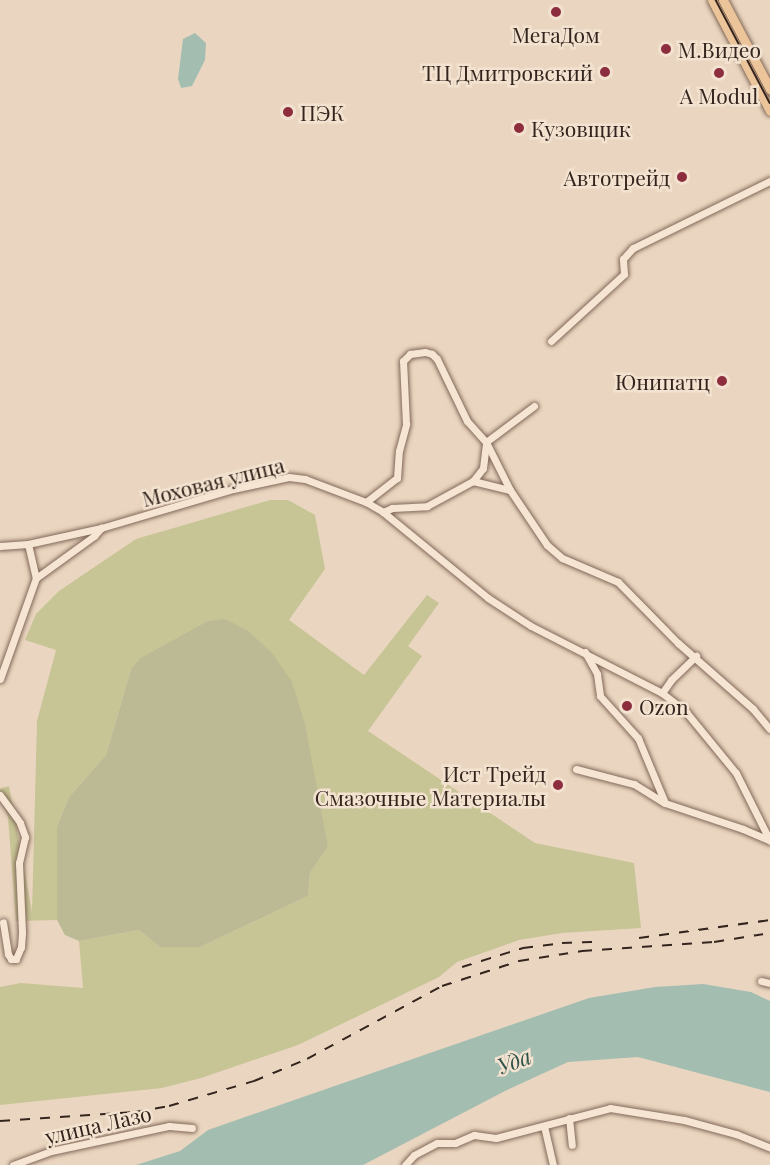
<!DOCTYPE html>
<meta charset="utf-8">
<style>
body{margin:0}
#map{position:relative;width:770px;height:1165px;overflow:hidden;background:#ead6c0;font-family:"Playfair Display",serif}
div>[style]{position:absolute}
.green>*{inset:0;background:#c7c495}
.cemetery>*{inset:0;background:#bcba94}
.water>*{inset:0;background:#a3bdb1}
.roads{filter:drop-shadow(0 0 2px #826859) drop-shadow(0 0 2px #826859)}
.minor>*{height:7px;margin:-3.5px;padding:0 3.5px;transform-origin:3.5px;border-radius:3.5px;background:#f6e5d3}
.major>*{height:9px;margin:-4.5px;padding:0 4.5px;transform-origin:4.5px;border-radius:4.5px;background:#ecc49a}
.tram>*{height:1.5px;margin:-0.75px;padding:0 0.75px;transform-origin:0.75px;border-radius:0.75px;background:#33241d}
.rail>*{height:1.5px;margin-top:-0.75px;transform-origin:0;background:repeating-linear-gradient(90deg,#33241d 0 10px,transparent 0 20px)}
.dots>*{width:16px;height:16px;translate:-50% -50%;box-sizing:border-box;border:3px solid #f2e2cf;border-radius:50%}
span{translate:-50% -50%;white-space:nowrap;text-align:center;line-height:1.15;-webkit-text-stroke:5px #f2e2cf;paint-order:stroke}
.poi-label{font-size:21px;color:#33241d}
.left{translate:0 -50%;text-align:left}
.right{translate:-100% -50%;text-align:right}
.street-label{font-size:21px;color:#33241d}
.water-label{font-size:22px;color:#2d5249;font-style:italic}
</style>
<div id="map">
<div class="green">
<i style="clip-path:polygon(270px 500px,288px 500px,315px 515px,325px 569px,289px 620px,364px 675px,427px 595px,439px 603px,408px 646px,422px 656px,368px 731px,535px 843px,634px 863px,641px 928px,562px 933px,519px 940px,457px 962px,439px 977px,298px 1045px,201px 1078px,162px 1088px,0 1105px,0 987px,21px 983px,83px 988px,79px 941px,139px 930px,160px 947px,200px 947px,308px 896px,310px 873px,328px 847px,131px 669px,106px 755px,69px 797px,57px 826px,57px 920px,16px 921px,8px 817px,0 798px,0 789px,9px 786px,32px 912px,37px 721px,56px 650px,25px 640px,36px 614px,59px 591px,136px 539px)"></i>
</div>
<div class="cemetery">
<i style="clip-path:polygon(225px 619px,247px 630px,272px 653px,292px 682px,305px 724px,328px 847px,310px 873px,308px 896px,200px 947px,160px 947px,139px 930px,79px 941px,65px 935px,57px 920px,57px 826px,69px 797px,106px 755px,131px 669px,141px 658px,208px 621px)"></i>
</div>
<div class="water">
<i style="clip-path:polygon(195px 33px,206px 43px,205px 60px,192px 86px,181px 88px,178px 79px,183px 39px)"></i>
<i style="clip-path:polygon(703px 984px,751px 992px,770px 1001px,770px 1092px,638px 1057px,568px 1062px,505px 1091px,363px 1165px,136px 1165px,180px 1151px,208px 1130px,589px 998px,655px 987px)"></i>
</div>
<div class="roads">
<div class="minor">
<i style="left:551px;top:341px;width:99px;rotate:-42.5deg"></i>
<i style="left:624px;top:274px;width:15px;rotate:-94deg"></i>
<i style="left:623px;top:259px;width:15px;rotate:-48deg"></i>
<i style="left:633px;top:248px;width:153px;rotate:-26.1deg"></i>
<i style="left:473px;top:481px;width:38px;rotate:14deg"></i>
<i style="left:366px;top:502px;width:39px;rotate:-38deg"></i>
<i style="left:397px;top:478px;width:27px;rotate:-86deg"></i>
<i style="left:399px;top:451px;width:28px;rotate:-75deg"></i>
<i style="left:406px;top:424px;width:63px;rotate:-92.7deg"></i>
<i style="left:403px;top:361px;width:10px;rotate:-45deg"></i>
<i style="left:410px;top:354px;width:15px;rotate:-8deg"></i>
<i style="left:425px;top:352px;width:7px;rotate:16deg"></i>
<i style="left:432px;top:354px;width:7px;rotate:45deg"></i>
<i style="left:437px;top:359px;width:69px;rotate:64.2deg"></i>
<i style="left:467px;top:421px;width:28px;rotate:48deg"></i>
<i style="left:486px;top:442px;width:54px;rotate:63.4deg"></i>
<i style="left:510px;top:490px;width:66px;rotate:56.1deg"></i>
<i style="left:547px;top:545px;width:20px;rotate:41deg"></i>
<i style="left:562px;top:558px;width:61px;rotate:23.2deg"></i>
<i style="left:618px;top:582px;width:86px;rotate:45.5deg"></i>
<i style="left:678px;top:643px;width:100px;rotate:41.3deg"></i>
<i style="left:753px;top:709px;width:26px;rotate:50deg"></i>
<i style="left:383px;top:512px;width:10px;rotate:-24deg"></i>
<i style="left:392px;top:508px;width:35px;rotate:-3deg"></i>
<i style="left:427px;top:506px;width:52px;rotate:-28.5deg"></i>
<i style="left:473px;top:481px;width:16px;rotate:-52deg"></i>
<i style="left:483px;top:468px;width:26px;rotate:-83deg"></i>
<i style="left:486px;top:442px;width:60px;rotate:-36.9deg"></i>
<i style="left:28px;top:544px;width:35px;rotate:77deg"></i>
<i style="left:0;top:546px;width:28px;rotate:-4deg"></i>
<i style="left:28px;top:544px;width:75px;rotate:-12.4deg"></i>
<i style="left:101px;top:528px;width:138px;rotate:-16.5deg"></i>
<i style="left:233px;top:489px;width:57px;rotate:-12.1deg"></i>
<i style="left:289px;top:477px;width:16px;rotate:7deg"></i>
<i style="left:305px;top:479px;width:65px;rotate:20.7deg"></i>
<i style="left:366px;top:502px;width:20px;rotate:30deg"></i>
<i style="left:383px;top:512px;width:136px;rotate:39.3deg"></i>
<i style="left:488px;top:598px;width:51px;rotate:33.1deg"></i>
<i style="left:531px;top:626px;width:147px;rotate:27.1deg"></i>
<i style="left:662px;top:693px;width:31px;rotate:38deg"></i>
<i style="left:686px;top:712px;width:79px;rotate:50.7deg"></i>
<i style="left:736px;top:773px;width:76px;rotate:63.4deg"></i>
<i style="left:585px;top:652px;width:25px;rotate:61deg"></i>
<i style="left:597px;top:674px;width:22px;rotate:82deg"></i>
<i style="left:600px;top:696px;width:57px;rotate:47.9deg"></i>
<i style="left:638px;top:738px;width:70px;rotate:67.4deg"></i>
<i style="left:665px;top:803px;width:82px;rotate:18.4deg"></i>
<i style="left:743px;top:829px;width:28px;rotate:23deg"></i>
<i style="left:0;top:679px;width:107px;rotate:-70.4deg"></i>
<i style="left:36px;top:578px;width:72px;rotate:-35.9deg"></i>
<i style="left:94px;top:536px;width:11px;rotate:-49deg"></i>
<i style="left:662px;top:693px;width:16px;rotate:-55deg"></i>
<i style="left:671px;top:680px;width:35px;rotate:-44deg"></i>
<i style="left:576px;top:769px;width:60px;rotate:14.5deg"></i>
<i style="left:634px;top:784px;width:36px;rotate:32deg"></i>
<i style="left:0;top:795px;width:34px;rotate:54deg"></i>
<i style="left:20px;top:823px;width:15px;rotate:70deg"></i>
<i style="left:25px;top:837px;width:27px;rotate:103deg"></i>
<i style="left:19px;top:863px;width:70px;rotate:87.5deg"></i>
<i style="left:22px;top:933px;width:14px;rotate:94deg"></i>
<i style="left:21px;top:947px;width:13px;rotate:113deg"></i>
<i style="left:16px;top:959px;width:5px;rotate:180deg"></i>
<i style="left:11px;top:959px;width:6px;rotate:-121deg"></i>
<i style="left:8px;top:954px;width:32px;rotate:-99deg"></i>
<i style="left:761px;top:981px;width:9px;rotate:13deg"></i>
<i style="left:569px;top:1118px;width:27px;rotate:84deg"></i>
<i style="left:544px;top:1126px;width:40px;rotate:77deg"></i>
<i style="left:13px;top:1165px;width:40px;rotate:-20.2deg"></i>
<i style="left:51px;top:1151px;width:121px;rotate:-12deg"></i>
<i style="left:169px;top:1126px;width:23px;rotate:5deg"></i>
<i style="left:405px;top:1165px;width:13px;rotate:-48deg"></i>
<i style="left:414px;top:1155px;width:26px;rotate:-28deg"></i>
<i style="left:437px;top:1143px;width:18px"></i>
<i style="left:455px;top:1143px;width:21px;rotate:-23deg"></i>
<i style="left:474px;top:1135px;width:22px;rotate:8deg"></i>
<i style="left:496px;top:1138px;width:118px;rotate:-14.7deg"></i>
<i style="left:610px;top:1108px;width:75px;rotate:9.2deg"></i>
<i style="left:684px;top:1120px;width:54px;rotate:15.1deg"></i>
<i style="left:736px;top:1134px;width:37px;rotate:22deg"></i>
</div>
<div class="major">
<i style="left:712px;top:0;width:125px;rotate:62.4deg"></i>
<i style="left:723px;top:0;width:101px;rotate:62.2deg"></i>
</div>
</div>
<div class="tram">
<i style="left:716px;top:0;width:116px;rotate:62.3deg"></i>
</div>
<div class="rail">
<i style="left:639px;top:938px;width:132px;rotate:-7.8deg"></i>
<i style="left:462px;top:967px;width:64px;rotate:-17.3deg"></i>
<i style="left:523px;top:948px;width:39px;rotate:-7deg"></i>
<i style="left:562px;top:943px;width:36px;rotate:-2deg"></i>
<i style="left:0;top:1121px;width:135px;rotate:-3.8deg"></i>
<i style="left:135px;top:1112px;width:35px;rotate:-10deg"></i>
<i style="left:169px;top:1106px;width:89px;rotate:-16.4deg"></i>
<i style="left:254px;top:1081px;width:57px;rotate:-22.5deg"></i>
<i style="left:307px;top:1059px;width:153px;rotate:-28.4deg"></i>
<i style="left:442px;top:986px;width:81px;rotate:-18deg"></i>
<i style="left:519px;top:961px;width:64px;rotate:-9deg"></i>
<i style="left:582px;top:951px;width:132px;rotate:-3.9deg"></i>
<i style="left:714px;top:942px;width:57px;rotate:-9.1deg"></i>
</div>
<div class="dots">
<i style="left:556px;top:12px;background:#8d2e3f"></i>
<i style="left:666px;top:49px;background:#8d2e3f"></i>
<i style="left:605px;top:72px;background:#8d2e3f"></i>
<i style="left:719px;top:73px;background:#8d2e3f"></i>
<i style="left:288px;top:112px;background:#8d2e3f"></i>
<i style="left:519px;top:128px;background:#8d2e3f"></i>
<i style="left:682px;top:177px;background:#8d2e3f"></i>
<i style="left:722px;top:381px;background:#8d2e3f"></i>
<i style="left:627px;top:706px;background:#8d2e3f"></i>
<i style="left:558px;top:785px;background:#8d2e3f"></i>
</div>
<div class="poi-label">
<span style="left:556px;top:34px">МегаДом</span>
<span class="left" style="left:678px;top:49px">М.Видео</span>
<span class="right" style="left:593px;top:72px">ТЦ Дмитровский</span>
<span style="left:719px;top:95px">A Modul</span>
<span class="left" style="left:300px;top:112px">ПЭК</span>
<span class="left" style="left:531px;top:128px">Кузовщик</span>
<span class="right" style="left:670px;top:177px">Автотрейд</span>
<span class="right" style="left:710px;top:381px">Юнипатц</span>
<span class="left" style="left:639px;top:706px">Ozon</span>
<span class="right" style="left:546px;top:785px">Ист Трейд<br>Смазочные Материалы</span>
</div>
<div class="street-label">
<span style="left:213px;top:481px;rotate:-14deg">Моховая улица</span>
<span style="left:98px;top:1124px;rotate:-13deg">улица Лазо</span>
</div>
<div class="water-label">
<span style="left:514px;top:1061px;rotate:-20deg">Уда</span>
</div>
</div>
